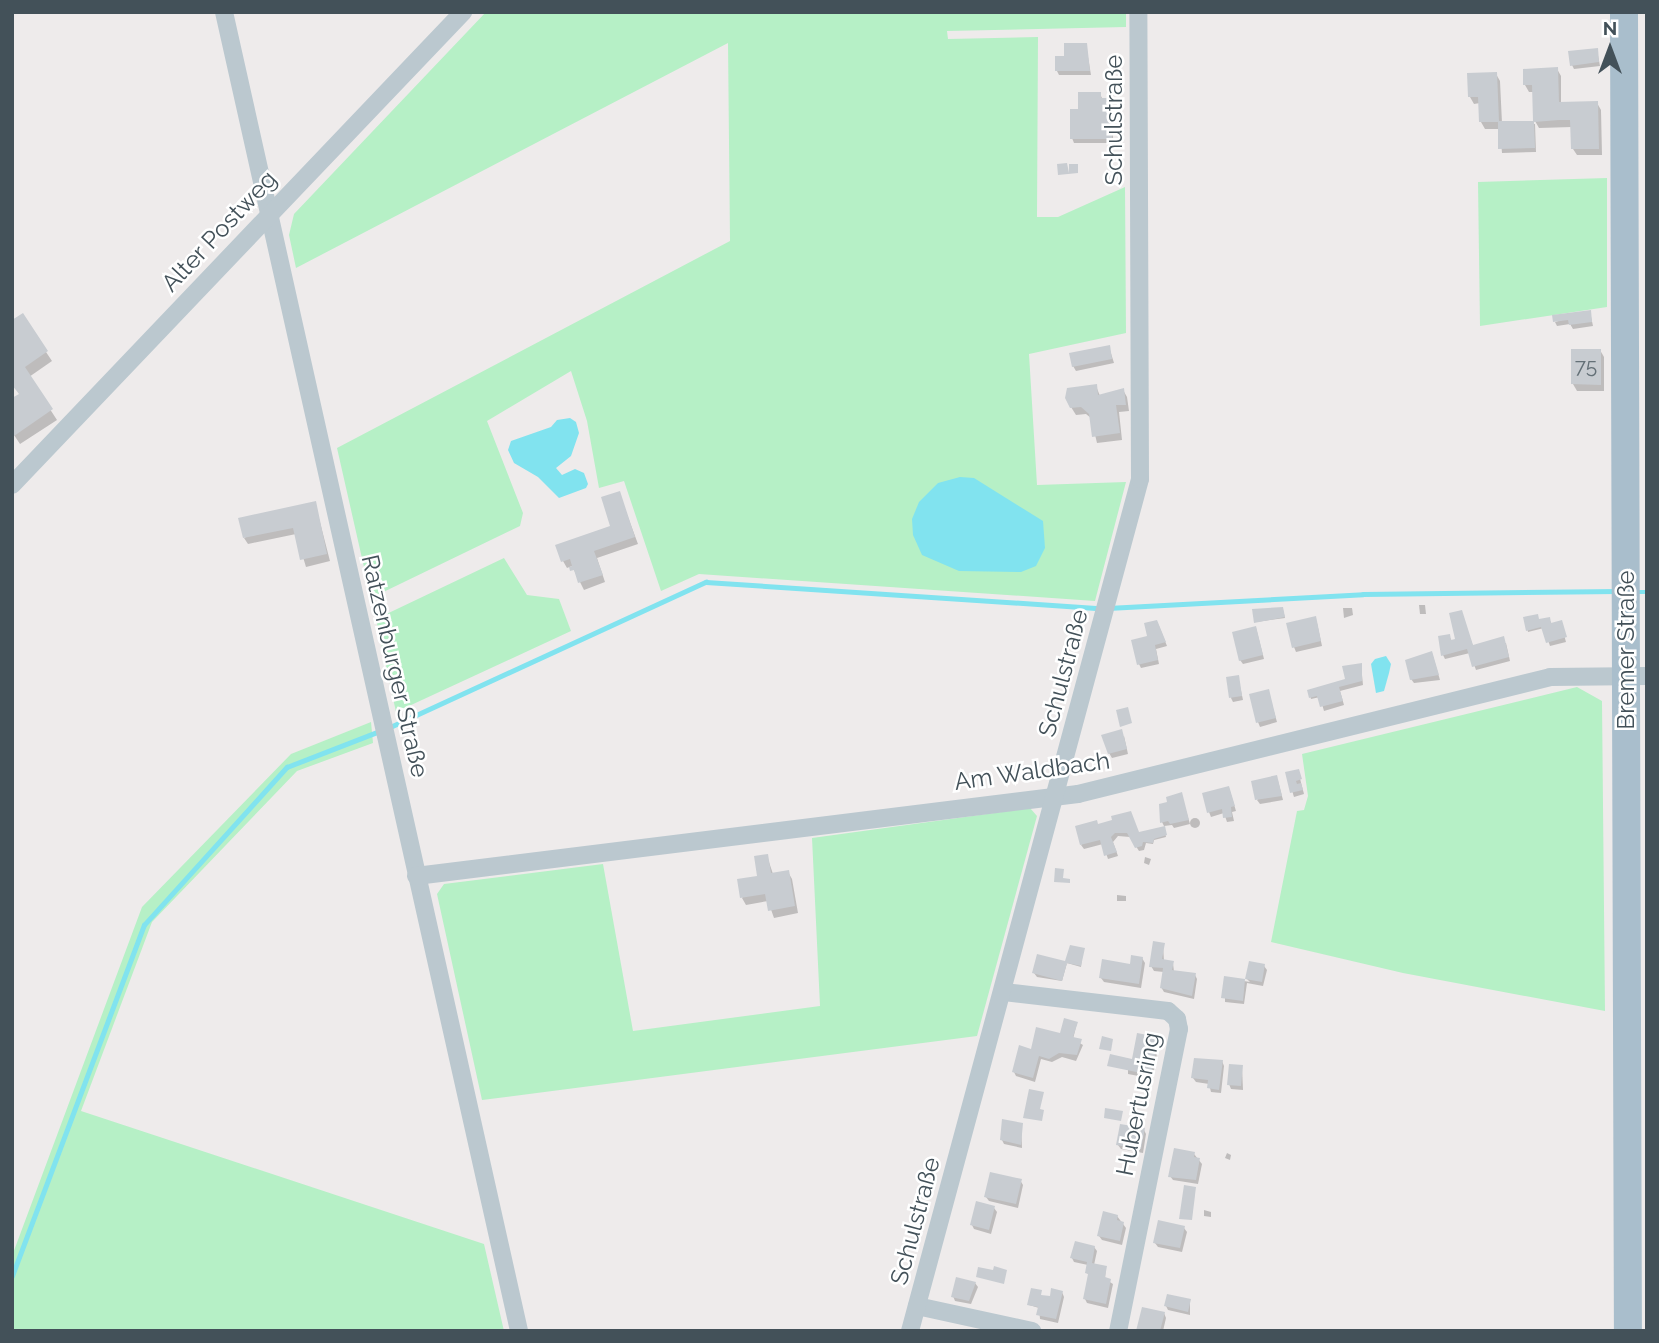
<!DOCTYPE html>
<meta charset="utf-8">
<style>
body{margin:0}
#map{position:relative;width:1659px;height:1343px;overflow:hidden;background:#eeebeb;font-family:Raleway,sans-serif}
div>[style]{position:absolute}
.green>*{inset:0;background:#b6f0c6}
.water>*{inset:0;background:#81e3ef}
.shadow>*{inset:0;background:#0003}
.round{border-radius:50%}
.stream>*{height:4.5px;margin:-2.25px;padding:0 2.25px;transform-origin:2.25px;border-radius:2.25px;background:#81e3ef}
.building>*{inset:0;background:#c8ccd1}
.minor>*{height:18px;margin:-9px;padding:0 9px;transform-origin:9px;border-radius:9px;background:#bbc8cf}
.primary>*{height:28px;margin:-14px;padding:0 14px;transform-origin:14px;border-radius:14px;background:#a9becc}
span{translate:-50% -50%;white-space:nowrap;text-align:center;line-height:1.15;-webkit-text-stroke:5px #fff;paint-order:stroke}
.number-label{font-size:21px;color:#647077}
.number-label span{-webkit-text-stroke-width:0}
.street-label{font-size:24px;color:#435159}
.frame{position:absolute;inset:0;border:14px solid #435159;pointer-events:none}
.north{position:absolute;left:1575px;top:14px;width:70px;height:70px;-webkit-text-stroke:5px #fff;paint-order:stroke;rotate:0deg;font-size:19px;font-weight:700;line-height:28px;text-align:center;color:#435159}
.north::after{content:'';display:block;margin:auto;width:24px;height:32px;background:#435159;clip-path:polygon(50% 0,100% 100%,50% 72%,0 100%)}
</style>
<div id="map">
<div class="green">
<i style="clip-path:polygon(486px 12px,1126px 12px,1126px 27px,947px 31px,948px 39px,1038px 37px,1037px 217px,1058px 217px,1125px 187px,1126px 333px,1029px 354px,1037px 485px,1126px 482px,1095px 601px,699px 574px,661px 591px,624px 481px,599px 488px,587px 421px,571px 371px,487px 421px,523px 513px,520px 526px,371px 598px,337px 448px,730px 241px,728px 43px,296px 268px,289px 235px,294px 214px)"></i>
<i style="clip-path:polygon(1607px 178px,1607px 307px,1480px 326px,1478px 182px)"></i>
<i style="clip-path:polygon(504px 558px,527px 595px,559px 599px,571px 631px,396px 712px,376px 619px)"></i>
<i style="clip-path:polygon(1577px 687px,1602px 701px,1605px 1011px,1403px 973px,1271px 942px,1297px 811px,1304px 810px,1308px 796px,1302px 754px)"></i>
<i style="clip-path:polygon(371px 722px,373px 743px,297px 771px,152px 922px,81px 1111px,484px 1244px,504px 1331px,12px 1331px,12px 1256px,142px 907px,291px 754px)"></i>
<i style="clip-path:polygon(1030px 808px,1037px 816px,977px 1036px,482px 1100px,437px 894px,444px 884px,603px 864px,633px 1031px,820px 1006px,812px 838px)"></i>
</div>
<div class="water">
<i style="clip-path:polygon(570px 418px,576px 422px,579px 433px,571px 456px,556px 468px,562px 475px,575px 469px,584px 473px,588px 484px,586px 488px,559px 498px,538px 477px,514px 463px,508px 450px,511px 441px,551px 427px,557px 420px)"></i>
<i style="clip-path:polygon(960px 477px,974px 478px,1043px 521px,1045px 548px,1036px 566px,1021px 572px,959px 571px,922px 555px,913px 535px,912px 519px,919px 502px,938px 483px)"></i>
<i style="clip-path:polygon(1386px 656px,1391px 664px,1389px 673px,1384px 691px,1376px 693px,1371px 664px,1375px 659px)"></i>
</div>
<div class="shadow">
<i style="clip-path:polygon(1086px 45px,1091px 75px,1059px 75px,1057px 71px,1066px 58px)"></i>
<i style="clip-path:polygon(1597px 50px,1600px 66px,1574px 69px,1572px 65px)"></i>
<i style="clip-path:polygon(1557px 69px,1561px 76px,1561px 104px,1597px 103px,1601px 110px,1602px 155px,1577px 155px,1573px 149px,1572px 127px,1539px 128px,1535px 121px,1534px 92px,1529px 92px,1525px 85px)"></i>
<i style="clip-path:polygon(1496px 74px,1500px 81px,1502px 123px,1535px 124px,1536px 152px,1502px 153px,1500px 129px,1485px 129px,1481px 122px,1480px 103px,1474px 104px,1470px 97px)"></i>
<i style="clip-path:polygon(1100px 94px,1103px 100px,1111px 100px,1113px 104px,1113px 143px,1074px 143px,1072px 138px,1079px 111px)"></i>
<i style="clip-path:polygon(1590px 312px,1593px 326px,1573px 329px,1570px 324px,1557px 326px,1555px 322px)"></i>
<i style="clip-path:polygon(22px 316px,52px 361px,29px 377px,57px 420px,20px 444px,12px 432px,12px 400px,20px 395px)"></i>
<i style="clip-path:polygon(1109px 347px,1114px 363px,1076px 371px,1073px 366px)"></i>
<i style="clip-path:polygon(1600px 350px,1604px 357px,1604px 391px,1577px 391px,1573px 384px)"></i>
<i style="clip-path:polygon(1096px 386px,1100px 396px,1123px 390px,1127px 397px,1129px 411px,1119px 412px,1122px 440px,1097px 443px,1091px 418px,1086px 414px,1076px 415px,1071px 407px)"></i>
<i style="clip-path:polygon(619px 493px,638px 544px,597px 558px,605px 582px,584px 590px,572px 566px,567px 568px,563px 561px,613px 527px)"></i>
<i style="clip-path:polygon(315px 503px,330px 561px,306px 567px,296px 534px,248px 544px,244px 538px)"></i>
<i style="clip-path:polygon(1419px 605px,1425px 605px,1426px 614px,1420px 614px)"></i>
<i style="clip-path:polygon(1343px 608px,1352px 608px,1353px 615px,1344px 618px)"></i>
<i style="clip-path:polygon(1283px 610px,1285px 618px,1256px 622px)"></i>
<i style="clip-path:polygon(1461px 612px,1473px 646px,1506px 643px,1510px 661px,1476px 670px,1470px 653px,1445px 659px,1443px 655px,1449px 636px,1452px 641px,1457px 640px)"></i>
<i style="clip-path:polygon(1525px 619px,1539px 621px,1549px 619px,1552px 624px,1561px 624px,1566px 642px,1550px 646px,1544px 628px,1528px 632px)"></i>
<i style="clip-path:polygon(1317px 623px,1322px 646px,1296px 652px,1294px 647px)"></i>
<i style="clip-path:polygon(1159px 626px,1167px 646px,1156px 649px,1159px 664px,1141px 668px,1139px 664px,1149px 637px)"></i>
<i style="clip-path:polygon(1256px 628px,1264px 659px,1243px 664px,1240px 660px)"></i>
<i style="clip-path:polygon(1432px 653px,1440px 680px,1414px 683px,1411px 679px)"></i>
<i style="clip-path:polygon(1361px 665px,1363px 685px,1340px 691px,1344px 705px,1324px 711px,1320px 697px,1311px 699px,1309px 691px,1347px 680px)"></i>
<i style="clip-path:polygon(1238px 677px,1243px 700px,1233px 702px,1231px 698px)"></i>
<i style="clip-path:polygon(1268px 691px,1277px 722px,1260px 727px,1258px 722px)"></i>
<i style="clip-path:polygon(1124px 736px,1128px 754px,1112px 758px,1109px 753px)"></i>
<i style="clip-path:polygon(1298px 771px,1304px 794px,1294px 797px,1287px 774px)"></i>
<i style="clip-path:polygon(1278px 781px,1283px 800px,1260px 804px,1257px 800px)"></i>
<i style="clip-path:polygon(1229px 788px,1236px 811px,1232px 812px,1234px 821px,1227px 822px,1224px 813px,1211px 817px,1209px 812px)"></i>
<i style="clip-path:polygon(1181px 794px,1190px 824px,1174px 828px,1172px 825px,1164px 826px,1162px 822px)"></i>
<i class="round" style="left:1190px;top:818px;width:10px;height:10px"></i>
<i style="clip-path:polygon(1098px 826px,1139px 834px,1164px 828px,1166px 837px,1154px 840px,1153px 844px,1146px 843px,1144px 850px,1139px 851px,1130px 837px,1118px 836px,1113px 842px,1118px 856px,1108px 859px,1103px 844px,1084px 849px,1081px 845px)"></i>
<i style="clip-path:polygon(767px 856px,773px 874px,788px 872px,792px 879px,798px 913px,774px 918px,768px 901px,746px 905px,742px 898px,759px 877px)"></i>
<i style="clip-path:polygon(1145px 857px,1151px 859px,1149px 865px,1144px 863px)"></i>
<i style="clip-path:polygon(1117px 895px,1126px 896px,1126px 901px,1117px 901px)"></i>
<i style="clip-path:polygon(1163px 945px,1164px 961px,1173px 963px,1174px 972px,1195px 975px,1197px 979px,1194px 999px,1164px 992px,1161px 987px,1164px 972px,1154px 971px,1151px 966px)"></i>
<i style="clip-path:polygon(1083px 950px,1081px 967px,1067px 963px,1062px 981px,1037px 977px,1034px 973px,1066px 964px)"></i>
<i style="clip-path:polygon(1142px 958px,1145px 963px,1141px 988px,1104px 982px,1101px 978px)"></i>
<i style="clip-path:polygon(1264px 966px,1267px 970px,1263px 986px,1247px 983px,1244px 1004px,1225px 1002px,1225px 978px,1250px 982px,1247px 979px)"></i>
<i style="clip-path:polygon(1077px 1023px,1073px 1039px,1083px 1045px,1076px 1061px,1062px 1057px,1052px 1062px,1041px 1059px,1035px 1082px,1016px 1076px,1014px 1072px,1032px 1051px,1066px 1037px)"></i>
<i style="clip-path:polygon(1157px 1039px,1159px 1043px,1153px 1075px,1149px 1078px,1128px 1074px,1128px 1060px,1133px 1061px)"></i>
<i style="clip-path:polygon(1222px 1061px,1224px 1066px,1221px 1093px,1211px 1092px,1209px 1084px,1196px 1082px,1193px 1078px)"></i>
<i style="clip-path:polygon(1242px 1067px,1243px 1090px,1231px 1089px,1229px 1084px)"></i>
<i style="clip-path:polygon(1021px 1125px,1022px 1148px,1004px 1144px,1002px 1140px)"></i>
<i style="clip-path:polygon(1144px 1130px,1146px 1134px,1143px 1153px,1121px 1149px,1118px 1145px)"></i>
<i style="clip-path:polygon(1227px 1153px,1231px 1155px,1230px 1160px,1225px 1158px)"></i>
<i style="clip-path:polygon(1194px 1154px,1202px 1164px,1198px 1184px,1173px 1180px,1170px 1176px)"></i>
<i style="clip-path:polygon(1020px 1180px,1023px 1185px,1018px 1208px,989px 1201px,986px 1197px)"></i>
<i style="clip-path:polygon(994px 1208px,997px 1212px,991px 1234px,974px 1229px,972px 1225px)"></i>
<i style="clip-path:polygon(1204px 1210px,1211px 1212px,1211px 1217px,1204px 1216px)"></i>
<i style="clip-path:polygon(1117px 1216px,1126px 1228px,1122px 1245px,1102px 1240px,1099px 1236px)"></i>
<i style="clip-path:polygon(1184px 1228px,1187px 1232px,1182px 1252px,1158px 1247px,1155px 1243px)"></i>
<i style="clip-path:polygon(1094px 1247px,1097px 1251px,1094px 1265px,1106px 1267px,1105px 1279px,1113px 1284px,1108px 1308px,1087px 1303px,1085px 1299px,1090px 1275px,1087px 1273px,1088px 1265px,1074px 1262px,1072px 1258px)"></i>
<i style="clip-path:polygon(975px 1283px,978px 1287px,971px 1304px,955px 1301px,953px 1296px)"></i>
<i style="clip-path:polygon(1041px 1292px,1041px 1297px,1051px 1298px,1062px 1292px,1064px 1297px,1058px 1323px,1040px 1319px,1039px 1308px,1029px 1305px)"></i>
<i style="clip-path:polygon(1190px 1301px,1190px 1315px,1168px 1310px,1166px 1306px)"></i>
<i style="clip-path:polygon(1164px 1313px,1166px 1318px,1163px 1331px,1138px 1331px)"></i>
</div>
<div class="stream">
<i style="left:1636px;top:592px;width:11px"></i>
<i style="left:1108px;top:608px;width:255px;rotate:-3.1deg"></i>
<i style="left:1363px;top:594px;width:254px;rotate:-0.7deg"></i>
<i style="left:388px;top:728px;width:350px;rotate:-24.7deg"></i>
<i style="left:706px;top:582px;width:394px;rotate:3.8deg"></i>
<i style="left:12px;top:1276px;width:375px;rotate:-69.4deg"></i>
<i style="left:144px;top:925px;width:213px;rotate:-47.9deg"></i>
<i style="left:287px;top:767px;width:100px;rotate:-21.2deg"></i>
</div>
<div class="building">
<i style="clip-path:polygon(1064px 43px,1087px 43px,1090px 71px,1055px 71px,1055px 56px,1064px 56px)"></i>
<i style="clip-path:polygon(1598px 48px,1599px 62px,1570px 66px,1568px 51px)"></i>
<i style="clip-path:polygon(1558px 67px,1559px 102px,1598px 101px,1599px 149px,1571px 149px,1570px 120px,1559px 120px,1534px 122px,1535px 148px,1498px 149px,1498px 122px,1479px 122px,1478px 97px,1468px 97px,1467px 73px,1497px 72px,1499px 121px,1533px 121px,1532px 85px,1523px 85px,1523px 69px)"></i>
<i style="clip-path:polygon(1078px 92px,1101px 92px,1101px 98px,1112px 98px,1112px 139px,1070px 139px,1070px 109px,1078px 109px)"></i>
<i style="clip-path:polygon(1067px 163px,1069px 173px,1069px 164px,1078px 164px,1078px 173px,1058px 175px,1057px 164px)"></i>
<i style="clip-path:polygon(1591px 310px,1592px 322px,1569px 325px,1568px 320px,1553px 322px,1552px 315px)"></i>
<i style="clip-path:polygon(23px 313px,48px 351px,25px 367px,53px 409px,14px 436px,12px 398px,19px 394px,12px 385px,12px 320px)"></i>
<i style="clip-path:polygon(1110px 345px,1112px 359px,1072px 367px,1069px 353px)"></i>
<i style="clip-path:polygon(1571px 349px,1601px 349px,1601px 385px,1571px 384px)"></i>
<i style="clip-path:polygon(1097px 384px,1098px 395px,1124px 388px,1126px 405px,1116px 405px,1120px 433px,1092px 437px,1089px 414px,1081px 407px,1070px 408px,1065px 398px,1067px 388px)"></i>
<i style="clip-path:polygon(620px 491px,635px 537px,594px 551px,603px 575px,578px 583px,574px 570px,570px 571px,569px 567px,572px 566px,570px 559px,561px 562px,555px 545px,610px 526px,601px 497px)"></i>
<i style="clip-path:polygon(316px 501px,327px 554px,300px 560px,293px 528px,243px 538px,238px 518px)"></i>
<i style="clip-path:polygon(1283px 607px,1285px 617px,1254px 623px,1252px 609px)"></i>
<i style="clip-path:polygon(1462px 610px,1473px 645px,1504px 636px,1509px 657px,1472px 667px,1467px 649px,1441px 656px,1438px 636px,1450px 634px,1451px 640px,1455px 639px,1449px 613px)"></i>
<i style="clip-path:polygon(1538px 614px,1539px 619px,1550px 617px,1551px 623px,1562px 620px,1567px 637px,1546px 643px,1541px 627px,1526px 631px,1523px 617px)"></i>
<i style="clip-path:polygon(1316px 616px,1321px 641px,1292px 648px,1286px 623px)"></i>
<i style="clip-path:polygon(1157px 620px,1166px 642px,1155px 645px,1158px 660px,1137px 665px,1131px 640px,1147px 636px,1144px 623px)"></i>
<i style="clip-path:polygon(1256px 626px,1263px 655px,1239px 661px,1232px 632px)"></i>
<i style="clip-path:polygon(1432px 651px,1439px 675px,1410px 680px,1405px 660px)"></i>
<i style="clip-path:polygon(1362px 663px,1362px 681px,1339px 687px,1343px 701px,1320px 707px,1317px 696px,1309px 698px,1307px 690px,1345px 679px,1342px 666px)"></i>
<i style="clip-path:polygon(1239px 675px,1242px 696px,1229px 698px,1226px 677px)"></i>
<i style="clip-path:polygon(1269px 689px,1276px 718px,1256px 723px,1249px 694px)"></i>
<i style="clip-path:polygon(1128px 707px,1132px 723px,1120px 727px,1116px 710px)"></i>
<i style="clip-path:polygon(1122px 729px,1127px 749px,1108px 754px,1101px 735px)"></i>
<i style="clip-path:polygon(1299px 769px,1302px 779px,1296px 781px,1297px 784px,1301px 783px,1303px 790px,1290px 793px,1285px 772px)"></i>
<i style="clip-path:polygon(1277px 775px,1282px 796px,1255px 800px,1251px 781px)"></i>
<i style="clip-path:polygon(1229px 786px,1235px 806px,1231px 807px,1232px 817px,1223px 818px,1222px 809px,1207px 813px,1202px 793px)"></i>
<i style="clip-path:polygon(1182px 792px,1189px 820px,1170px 824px,1168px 821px,1160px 823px,1159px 804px,1167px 802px,1166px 797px)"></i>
<i style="clip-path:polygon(1131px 811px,1139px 832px,1165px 826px,1167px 835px,1154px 839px,1153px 843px,1143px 842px,1142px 846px,1135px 848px,1127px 833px,1115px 833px,1111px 837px,1117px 852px,1104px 856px,1100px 840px,1080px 845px,1075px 826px,1097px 820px,1098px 824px,1112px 820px,1111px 816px)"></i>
<i style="clip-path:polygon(768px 854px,771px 873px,789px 870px,795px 906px,768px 911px,765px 894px,740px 898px,737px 879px,757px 876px,754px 856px)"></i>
<i style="clip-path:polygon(1055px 868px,1064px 869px,1063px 878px,1070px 879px,1070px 883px,1054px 882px)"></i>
<i style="clip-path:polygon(1153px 941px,1165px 943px,1162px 959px,1174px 961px,1172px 970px,1196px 973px,1192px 996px,1160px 988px,1163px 968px,1149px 967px)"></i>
<i style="clip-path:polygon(1070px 945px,1085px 948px,1081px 966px,1067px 963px,1062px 981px,1032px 973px,1037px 954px,1065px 961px)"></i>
<i style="clip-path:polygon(1131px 955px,1143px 957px,1139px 984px,1099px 978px,1102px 959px,1130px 964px)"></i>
<i style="clip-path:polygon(1249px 961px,1265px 964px,1262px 982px,1245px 979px)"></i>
<i style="clip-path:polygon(1224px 976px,1245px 979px,1243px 1001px,1221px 998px)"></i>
<i style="clip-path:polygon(1064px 1018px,1078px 1022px,1073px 1037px,1082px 1039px,1077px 1055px,1059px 1053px,1049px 1059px,1039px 1056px,1033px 1078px,1012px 1072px,1019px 1045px,1031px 1049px,1036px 1027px,1060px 1033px)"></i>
<i style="clip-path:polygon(1137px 1033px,1158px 1037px,1152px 1071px,1146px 1074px,1107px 1066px,1110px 1054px,1132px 1059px)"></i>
<i style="clip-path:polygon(1102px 1036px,1113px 1039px,1111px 1051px,1099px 1049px)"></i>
<i style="clip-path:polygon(1194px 1058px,1223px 1060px,1219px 1090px,1207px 1088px,1208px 1080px,1191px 1078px)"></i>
<i style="clip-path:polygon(1229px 1064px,1243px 1065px,1241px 1086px,1227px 1085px)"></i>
<i style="clip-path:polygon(1029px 1089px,1044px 1092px,1040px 1109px,1044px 1110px,1042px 1121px,1023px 1118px)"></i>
<i style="clip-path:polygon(1105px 1108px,1123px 1111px,1121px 1121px,1104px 1118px)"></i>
<i style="clip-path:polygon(1002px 1119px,1023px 1123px,1021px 1145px,1000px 1140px)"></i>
<i style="clip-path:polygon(1120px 1124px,1145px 1128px,1141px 1149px,1116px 1145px)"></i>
<i style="clip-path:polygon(1174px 1148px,1195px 1152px,1194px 1157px,1200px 1158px,1196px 1180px,1168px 1177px)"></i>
<i style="clip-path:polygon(990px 1172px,1022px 1179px,1016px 1204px,984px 1197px)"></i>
<i style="clip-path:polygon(1184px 1185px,1196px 1187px,1192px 1220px,1179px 1219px)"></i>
<i style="clip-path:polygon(976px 1201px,995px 1206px,989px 1230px,970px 1225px)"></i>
<i style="clip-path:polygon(1103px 1211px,1118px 1215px,1117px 1220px,1124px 1222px,1120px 1241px,1097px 1236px)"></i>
<i style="clip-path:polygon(1158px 1220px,1185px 1226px,1180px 1248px,1153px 1243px)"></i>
<i style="clip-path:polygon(1075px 1241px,1095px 1246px,1092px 1263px,1107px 1266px,1105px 1277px,1111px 1279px,1106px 1304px,1083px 1299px,1088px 1274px,1085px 1273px,1087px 1262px,1070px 1258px)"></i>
<i style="clip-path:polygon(994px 1266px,1007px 1270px,1004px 1284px,976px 1277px,978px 1267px,993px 1270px)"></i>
<i style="clip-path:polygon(956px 1277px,976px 1282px,969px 1301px,951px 1297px)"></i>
<i style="clip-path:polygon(1031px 1288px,1042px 1290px,1041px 1295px,1050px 1296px,1051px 1288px,1063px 1291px,1056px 1319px,1036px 1315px,1038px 1307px,1027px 1305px)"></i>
<i style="clip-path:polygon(1167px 1294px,1191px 1299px,1188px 1312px,1164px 1306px)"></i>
<i style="clip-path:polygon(1142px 1307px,1165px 1312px,1160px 1331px,1136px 1331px)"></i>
</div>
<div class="minor">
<i style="left:224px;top:12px;width:1352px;rotate:77.39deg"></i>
<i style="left:12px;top:485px;width:654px;rotate:-46.36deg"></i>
<i style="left:416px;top:876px;width:667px;rotate:-7.06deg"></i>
<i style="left:1078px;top:794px;width:486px;rotate:-13.9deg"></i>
<i style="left:1550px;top:677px;width:97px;rotate:-0.6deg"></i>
<i style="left:1004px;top:992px;width:165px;rotate:6.6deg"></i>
<i style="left:1168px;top:1011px;width:12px;rotate:42deg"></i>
<i style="left:1177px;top:1019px;width:10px;rotate:79deg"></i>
<i style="left:1179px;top:1029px;width:308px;rotate:101.4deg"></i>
<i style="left:917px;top:1306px;width:118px;rotate:12.3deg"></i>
<i style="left:910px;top:1331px;width:882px;rotate:-74.89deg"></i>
<i style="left:1140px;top:479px;width:467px;rotate:-90.2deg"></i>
</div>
<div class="primary">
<i style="left:1624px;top:12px;width:1319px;rotate:89.83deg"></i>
</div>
<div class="number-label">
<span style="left:1586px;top:366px">75</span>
</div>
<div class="street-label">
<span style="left:1114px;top:120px;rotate:-90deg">Schulstraße</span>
<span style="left:219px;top:231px;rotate:-47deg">Alter Postweg</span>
<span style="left:1626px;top:650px;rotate:-90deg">Bremer Straße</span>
<span style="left:395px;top:666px;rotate:77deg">Ratzenburger Straße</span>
<span style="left:1063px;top:673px;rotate:-75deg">Schulstraße</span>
<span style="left:1032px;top:771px;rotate:-8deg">Am Waldbach</span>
<span style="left:1138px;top:1104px;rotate:-79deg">Hubertusring</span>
<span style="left:915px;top:1221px;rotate:-75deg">Schulstraße</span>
</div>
<div class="frame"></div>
<div class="north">N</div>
</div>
